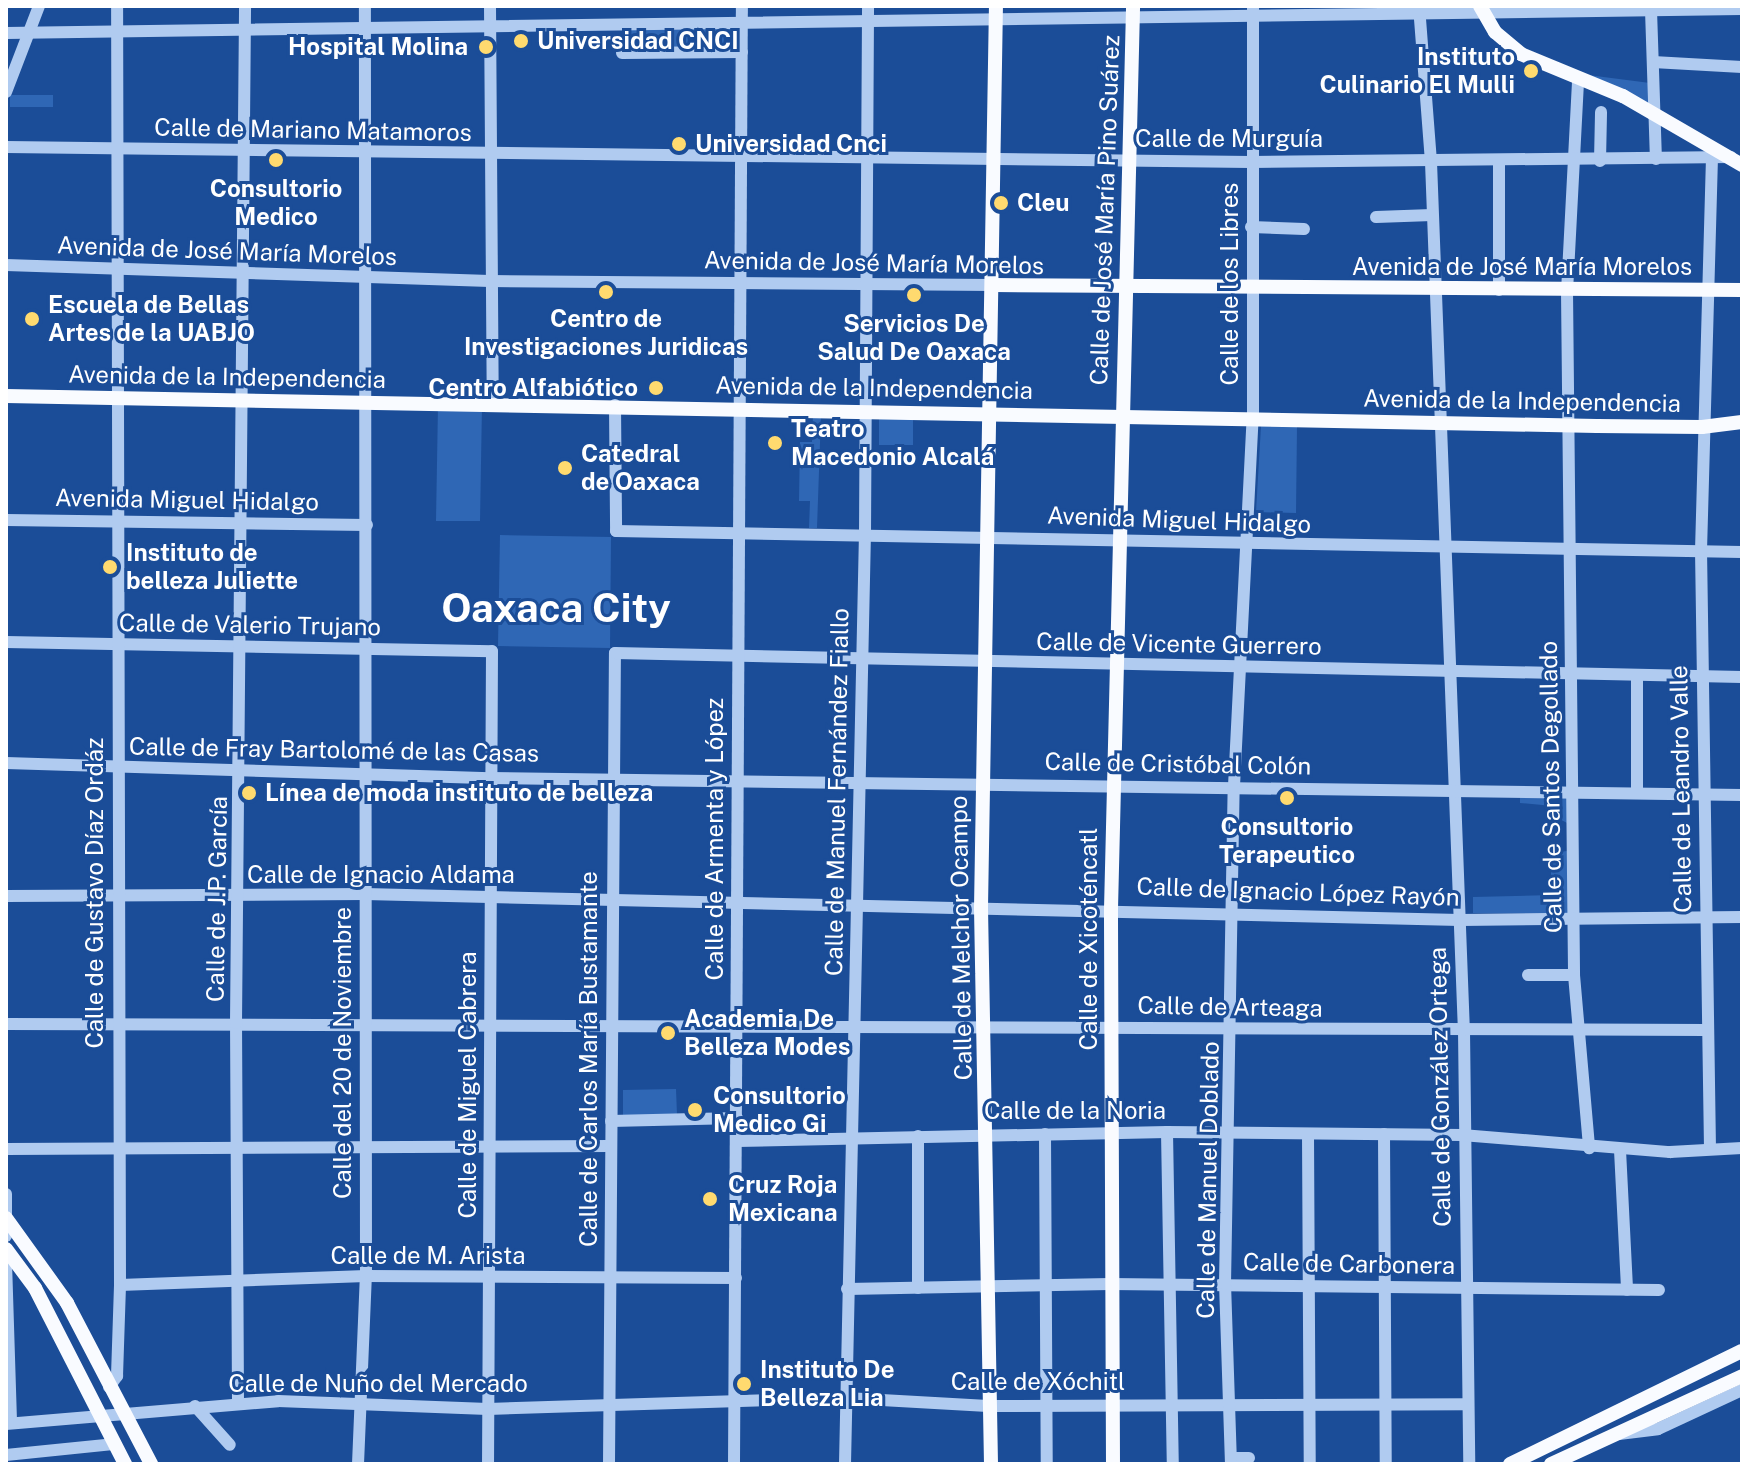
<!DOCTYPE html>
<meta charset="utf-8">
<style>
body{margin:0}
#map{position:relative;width:1748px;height:1470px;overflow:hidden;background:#1b4d98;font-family:"Public Sans",sans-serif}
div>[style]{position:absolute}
.green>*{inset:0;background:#2f67b5}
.minor>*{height:12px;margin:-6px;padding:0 6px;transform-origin:6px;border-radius:6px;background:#b0cbf0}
.major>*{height:14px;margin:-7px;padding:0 7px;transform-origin:7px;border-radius:7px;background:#f9fbff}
.dots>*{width:22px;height:22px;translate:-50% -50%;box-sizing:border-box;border:4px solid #1b4d98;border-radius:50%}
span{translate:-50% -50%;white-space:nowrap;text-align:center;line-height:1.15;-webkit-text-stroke:6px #1b4d98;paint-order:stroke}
.poi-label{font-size:24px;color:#fff;font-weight:700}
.left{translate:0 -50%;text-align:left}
.right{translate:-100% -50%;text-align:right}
.street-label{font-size:24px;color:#fff}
.town-label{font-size:40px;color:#fff;font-weight:700}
.frame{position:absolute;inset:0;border:8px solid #fff;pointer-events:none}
</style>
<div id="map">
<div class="green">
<i style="clip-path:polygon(737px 28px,737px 48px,626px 52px,625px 29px)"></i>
<i style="clip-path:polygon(1588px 75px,1650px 83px,1651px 105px)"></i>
<i style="clip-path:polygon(10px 95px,53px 95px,53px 107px,10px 107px)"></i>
<i style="clip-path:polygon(438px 405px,482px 405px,480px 521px,436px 521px)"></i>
<i style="clip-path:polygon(813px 414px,821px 415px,817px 528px,809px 528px,810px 501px,799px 501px,800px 442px,812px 442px)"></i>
<i style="clip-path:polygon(879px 416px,913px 416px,913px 445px,879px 445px)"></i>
<i style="clip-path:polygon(1261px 426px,1297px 426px,1296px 513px,1256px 512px)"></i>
<i style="clip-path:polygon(500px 535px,611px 537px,610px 648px,498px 646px)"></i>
<i style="clip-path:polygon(1520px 795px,1567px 795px,1567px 823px,1554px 816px,1553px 806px,1520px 803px)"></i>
<i style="clip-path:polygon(1567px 851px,1569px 913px,1473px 913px,1473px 897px,1552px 895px,1550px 853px)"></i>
<i style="clip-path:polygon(676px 1089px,677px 1115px,623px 1116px,623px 1090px)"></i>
</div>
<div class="minor">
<i style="left:490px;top:6px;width:397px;rotate:89.6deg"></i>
<i style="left:1419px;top:6px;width:156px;rotate:85.6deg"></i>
<i style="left:1431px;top:162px;width:870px;rotate:87.83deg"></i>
<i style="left:1464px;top:1031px;width:433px;rotate:89.3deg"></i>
<i style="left:1651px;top:10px;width:149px;rotate:88.1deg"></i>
<i style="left:6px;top:33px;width:1736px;rotate:-0.79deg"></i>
<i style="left:622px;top:53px;width:120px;rotate:-0.5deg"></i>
<i style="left:1653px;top:62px;width:89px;rotate:3.2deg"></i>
<i style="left:1578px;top:82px;width:209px;rotate:93deg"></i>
<i style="left:1567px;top:291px;width:684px;rotate:89.41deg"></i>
<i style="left:1574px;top:975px;width:174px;rotate:85deg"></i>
<i style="left:6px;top:92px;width:92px;rotate:-69deg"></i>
<i style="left:6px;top:147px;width:1245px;rotate:0.69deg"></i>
<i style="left:1251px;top:162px;width:480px;rotate:-0.6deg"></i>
<i style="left:1600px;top:161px;width:49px;rotate:-88.8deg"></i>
<i style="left:1376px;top:217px;width:56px;rotate:-2deg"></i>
<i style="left:1251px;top:227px;width:53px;rotate:2.2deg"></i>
<i style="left:6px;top:265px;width:484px;rotate:1.9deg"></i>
<i style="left:490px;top:281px;width:504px;rotate:0.45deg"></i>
<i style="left:1499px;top:290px;width:128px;rotate:-90deg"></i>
<i style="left:615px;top:405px;width:126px;rotate:89.5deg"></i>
<i style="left:616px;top:531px;width:1126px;rotate:1.07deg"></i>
<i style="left:6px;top:520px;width:361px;rotate:0.8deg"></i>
<i style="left:6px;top:642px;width:486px;rotate:1.1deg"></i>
<i style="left:492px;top:651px;width:813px;rotate:90.28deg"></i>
<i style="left:1637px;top:675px;width:116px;rotate:90deg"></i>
<i style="left:6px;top:763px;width:484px;rotate:1.8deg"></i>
<i style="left:490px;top:778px;width:1252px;rotate:0.78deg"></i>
<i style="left:6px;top:896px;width:359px;rotate:-0.3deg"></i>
<i style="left:365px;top:894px;width:1095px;rotate:1.36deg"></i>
<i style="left:1460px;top:920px;width:282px;rotate:-0.6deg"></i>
<i style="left:1528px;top:975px;width:46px"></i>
<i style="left:6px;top:1024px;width:1700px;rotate:0.2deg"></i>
<i style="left:611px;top:1121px;width:126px;rotate:-1.4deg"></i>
<i style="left:1167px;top:1132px;width:332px;rotate:89deg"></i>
<i style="left:1045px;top:1134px;width:330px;rotate:89.7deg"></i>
<i style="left:1308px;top:1134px;width:330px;rotate:89.7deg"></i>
<i style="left:1384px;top:1134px;width:330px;rotate:89.7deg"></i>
<i style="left:737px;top:1141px;width:430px;rotate:-1.2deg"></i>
<i style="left:1167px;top:1132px;width:295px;rotate:0.6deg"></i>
<i style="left:1462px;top:1135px;width:209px;rotate:4.7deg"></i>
<i style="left:1670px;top:1152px;width:72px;rotate:-3.2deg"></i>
<i style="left:6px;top:1149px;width:604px;rotate:-0.28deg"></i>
<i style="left:1710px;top:1149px;width:598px;rotate:-90.86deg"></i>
<i style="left:1701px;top:551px;width:392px;rotate:-88.4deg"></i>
<i style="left:1620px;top:1150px;width:140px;rotate:87.1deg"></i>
<i style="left:6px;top:1194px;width:42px;rotate:90deg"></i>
<i style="left:6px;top:1262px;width:161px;rotate:88.2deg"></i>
<i style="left:120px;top:1285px;width:246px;rotate:-2.1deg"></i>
<i style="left:366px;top:1276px;width:370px;rotate:0.3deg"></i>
<i style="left:918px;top:1288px;width:152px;rotate:-90deg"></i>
<i style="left:847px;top:1289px;width:263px;rotate:-1.1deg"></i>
<i style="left:1110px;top:1284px;width:549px;rotate:0.63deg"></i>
<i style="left:109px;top:1387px;width:14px;rotate:-54deg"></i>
<i style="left:117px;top:1376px;width:91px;rotate:-88.1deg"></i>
<i style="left:120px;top:1285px;width:1279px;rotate:-90.13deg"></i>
<i style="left:238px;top:1402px;width:379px;rotate:-90.3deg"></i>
<i style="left:236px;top:1023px;width:1017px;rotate:-89.49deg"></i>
<i style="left:195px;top:1406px;width:52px;rotate:48.1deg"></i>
<i style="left:6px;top:1424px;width:273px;rotate:-4.8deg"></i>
<i style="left:278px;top:1401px;width:210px;rotate:2.2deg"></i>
<i style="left:488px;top:1409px;width:358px;rotate:-1.8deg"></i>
<i style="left:846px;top:1398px;width:142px;rotate:3.2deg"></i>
<i style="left:988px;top:1406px;width:480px;rotate:-0.2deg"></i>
<i style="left:1619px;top:1434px;width:39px;rotate:-7deg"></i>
<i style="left:1658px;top:1429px;width:93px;rotate:-24.9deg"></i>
<i style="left:6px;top:1455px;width:110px;rotate:-5.8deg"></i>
<i style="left:1231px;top:1458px;width:18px"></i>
<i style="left:358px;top:1464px;width:188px;rotate:-87.6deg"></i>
<i style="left:366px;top:1276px;width:1270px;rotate:-90.05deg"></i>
<i style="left:609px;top:1464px;width:811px;rotate:-89.58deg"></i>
<i style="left:615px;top:653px;width:1127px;rotate:1.22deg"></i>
<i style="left:734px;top:1464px;width:1458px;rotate:-89.69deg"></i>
<i style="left:845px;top:1464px;width:930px;rotate:-88.77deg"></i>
<i style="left:865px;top:534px;width:528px;rotate:-89.67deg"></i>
<i style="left:1231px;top:1464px;width:180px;rotate:-91.9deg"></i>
<i style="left:1225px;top:1284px;width:498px;rotate:-89deg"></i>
<i style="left:1234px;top:786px;width:369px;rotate:-87.1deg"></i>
<i style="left:1253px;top:417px;width:411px;rotate:-90deg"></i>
</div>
<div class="major">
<i style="left:1480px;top:6px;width:30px;rotate:60deg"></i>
<i style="left:1495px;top:32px;width:34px;rotate:40deg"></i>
<i style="left:1521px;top:54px;width:110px;rotate:22.4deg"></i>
<i style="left:1623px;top:96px;width:138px;rotate:30.1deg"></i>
<i style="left:994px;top:285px;width:748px;rotate:0.38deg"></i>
<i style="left:6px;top:396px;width:1591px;rotate:1.08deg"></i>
<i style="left:1597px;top:426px;width:105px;rotate:0.5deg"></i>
<i style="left:1702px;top:427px;width:40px;rotate:-7.1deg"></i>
<i style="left:6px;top:1218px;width:105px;rotate:54.3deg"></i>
<i style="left:67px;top:1303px;width:182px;rotate:62.4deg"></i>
<i style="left:6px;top:1249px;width:49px;rotate:53.4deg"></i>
<i style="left:35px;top:1288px;width:198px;rotate:62.9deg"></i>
<i style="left:991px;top:1464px;width:556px;rotate:-91.03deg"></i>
<i style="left:981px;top:908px;width:902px;rotate:-89.05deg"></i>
<i style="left:1113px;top:1464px;width:555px;rotate:-90.21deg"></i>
<i style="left:1111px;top:909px;width:903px;rotate:-88.6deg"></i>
<i style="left:1510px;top:1464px;width:258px;rotate:-26deg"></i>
<i style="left:1551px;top:1464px;width:210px;rotate:-24.7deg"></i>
</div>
<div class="dots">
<i style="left:521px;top:41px;background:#ffda6f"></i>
<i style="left:486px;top:47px;background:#ffda6f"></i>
<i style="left:1531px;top:71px;background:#ffda6f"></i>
<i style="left:679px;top:144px;background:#ffda6f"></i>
<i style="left:276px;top:160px;background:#ffda6f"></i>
<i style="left:1001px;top:203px;background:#ffda6f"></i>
<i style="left:606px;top:292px;background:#ffda6f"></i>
<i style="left:914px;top:295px;background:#ffda6f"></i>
<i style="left:32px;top:319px;background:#ffda6f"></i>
<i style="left:656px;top:388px;background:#ffda6f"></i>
<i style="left:775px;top:443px;background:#ffda6f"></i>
<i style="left:565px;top:468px;background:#ffda6f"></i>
<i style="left:110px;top:567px;background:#ffda6f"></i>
<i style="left:249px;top:793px;background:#ffda6f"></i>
<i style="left:1287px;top:798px;background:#ffda6f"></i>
<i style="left:668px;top:1033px;background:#ffda6f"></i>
<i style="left:695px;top:1110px;background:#ffda6f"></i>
<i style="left:710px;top:1199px;background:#ffda6f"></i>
<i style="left:744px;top:1384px;background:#ffda6f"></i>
</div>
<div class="poi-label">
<span class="left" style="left:537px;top:41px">Universidad CNCI</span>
<span class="right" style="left:468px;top:47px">Hospital Molina</span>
<span class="right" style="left:1515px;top:71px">Instituto<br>Culinario El Mulli</span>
<span class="left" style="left:695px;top:144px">Universidad Cnci</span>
<span style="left:276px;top:203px">Consultorio<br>Medico</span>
<span class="left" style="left:1017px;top:203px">Cleu</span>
<span class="left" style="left:48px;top:319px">Escuela de Bellas<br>Artes de la UABJO</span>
<span style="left:606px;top:333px">Centro de<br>Investigaciones Juridicas</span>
<span style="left:914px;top:338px">Servicios De<br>Salud De Oaxaca</span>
<span class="right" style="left:638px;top:388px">Centro Alfabiótico</span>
<span class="left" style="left:791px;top:443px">Teatro<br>Macedonio Alcalá</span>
<span class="left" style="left:581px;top:468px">Catedral<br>de Oaxaca</span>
<span class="left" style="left:126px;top:567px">Instituto de<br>belleza Juliette</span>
<span class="left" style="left:265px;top:793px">Línea de moda instituto de belleza</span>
<span style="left:1287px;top:841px">Consultorio<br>Terapeutico</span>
<span class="left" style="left:684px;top:1033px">Academia De<br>Belleza Modes</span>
<span class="left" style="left:713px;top:1110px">Consultorio<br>Medico Gi</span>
<span class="left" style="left:728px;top:1199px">Cruz Roja<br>Mexicana</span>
<span class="left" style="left:760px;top:1384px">Instituto De<br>Belleza Lia</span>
</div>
<div class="street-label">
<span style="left:313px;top:130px;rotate:1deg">Calle de Mariano Matamoros</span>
<span style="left:1229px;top:139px">Calle de Murguía</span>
<span style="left:1105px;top:210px;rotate:-88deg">Calle de José María Pino Suárez</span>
<span style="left:227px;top:251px;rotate:2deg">Avenida de José María Morelos</span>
<span style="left:874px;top:263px;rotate:1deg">Avenida de José María Morelos</span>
<span style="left:1522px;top:267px">Avenida de José María Morelos</span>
<span style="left:1230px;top:284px;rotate:-90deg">Calle de los Libres</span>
<span style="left:227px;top:377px;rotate:1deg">Avenida de la Independencia</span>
<span style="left:874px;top:388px;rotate:1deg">Avenida de la Independencia</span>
<span style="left:1522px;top:401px;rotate:1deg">Avenida de la Independencia</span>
<span style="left:187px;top:500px;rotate:1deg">Avenida Miguel Hidalgo</span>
<span style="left:1179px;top:520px;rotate:2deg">Avenida Miguel Hidalgo</span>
<span style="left:250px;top:625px;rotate:1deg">Calle de Valerio Trujano</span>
<span style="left:1179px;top:644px;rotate:1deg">Calle de Vicente Guerrero</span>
<span style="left:334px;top:750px;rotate:1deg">Calle de Fray Bartolomé de las Casas</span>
<span style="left:1178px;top:764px;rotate:1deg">Calle de Cristóbal Colón</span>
<span style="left:1551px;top:787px;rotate:-91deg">Calle de Santos Degollado</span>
<span style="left:1681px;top:789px;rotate:-91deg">Calle de Leandro Valle</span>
<span style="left:837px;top:792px;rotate:-89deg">Calle de Manuel Fernández Fiallo</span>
<span style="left:715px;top:839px;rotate:-90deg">Calle de Armenta y López</span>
<span style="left:381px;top:875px">Calle de Ignacio Aldama</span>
<span style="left:1298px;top:892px;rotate:2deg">Calle de Ignacio López Rayón</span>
<span style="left:95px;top:893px;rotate:-90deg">Calle de Gustavo Díaz Ordáz</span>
<span style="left:217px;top:899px;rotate:-89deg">Calle de J.P. García</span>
<span style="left:961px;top:938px;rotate:-91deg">Calle de Melchor Ocampo</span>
<span style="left:1089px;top:939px;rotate:-90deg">Calle de Xicoténcatl</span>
<span style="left:1230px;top:1007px;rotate:1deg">Calle de Arteaga</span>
<span style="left:343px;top:1053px;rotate:-90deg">Calle del 20 de Noviembre</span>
<span style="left:589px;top:1059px;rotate:-90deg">Calle de Carlos María Bustamante</span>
<span style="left:468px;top:1085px;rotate:-90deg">Calle de Miguel Cabrera</span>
<span style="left:1440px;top:1087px;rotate:-91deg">Calle de González Ortega</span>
<span style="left:1075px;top:1111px">Calle de la Noria</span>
<span style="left:1208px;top:1180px;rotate:-89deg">Calle de Manuel Doblado</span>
<span style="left:428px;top:1256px">Calle de M. Arista</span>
<span style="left:1349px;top:1264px;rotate:1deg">Calle de Carbonera</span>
<span style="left:1038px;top:1382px">Calle de Xóchitl</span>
<span style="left:378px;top:1384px">Calle de Nuño del Mercado</span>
</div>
<div class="town-label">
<span style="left:556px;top:608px">Oaxaca City</span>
</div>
<div class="frame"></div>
</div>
